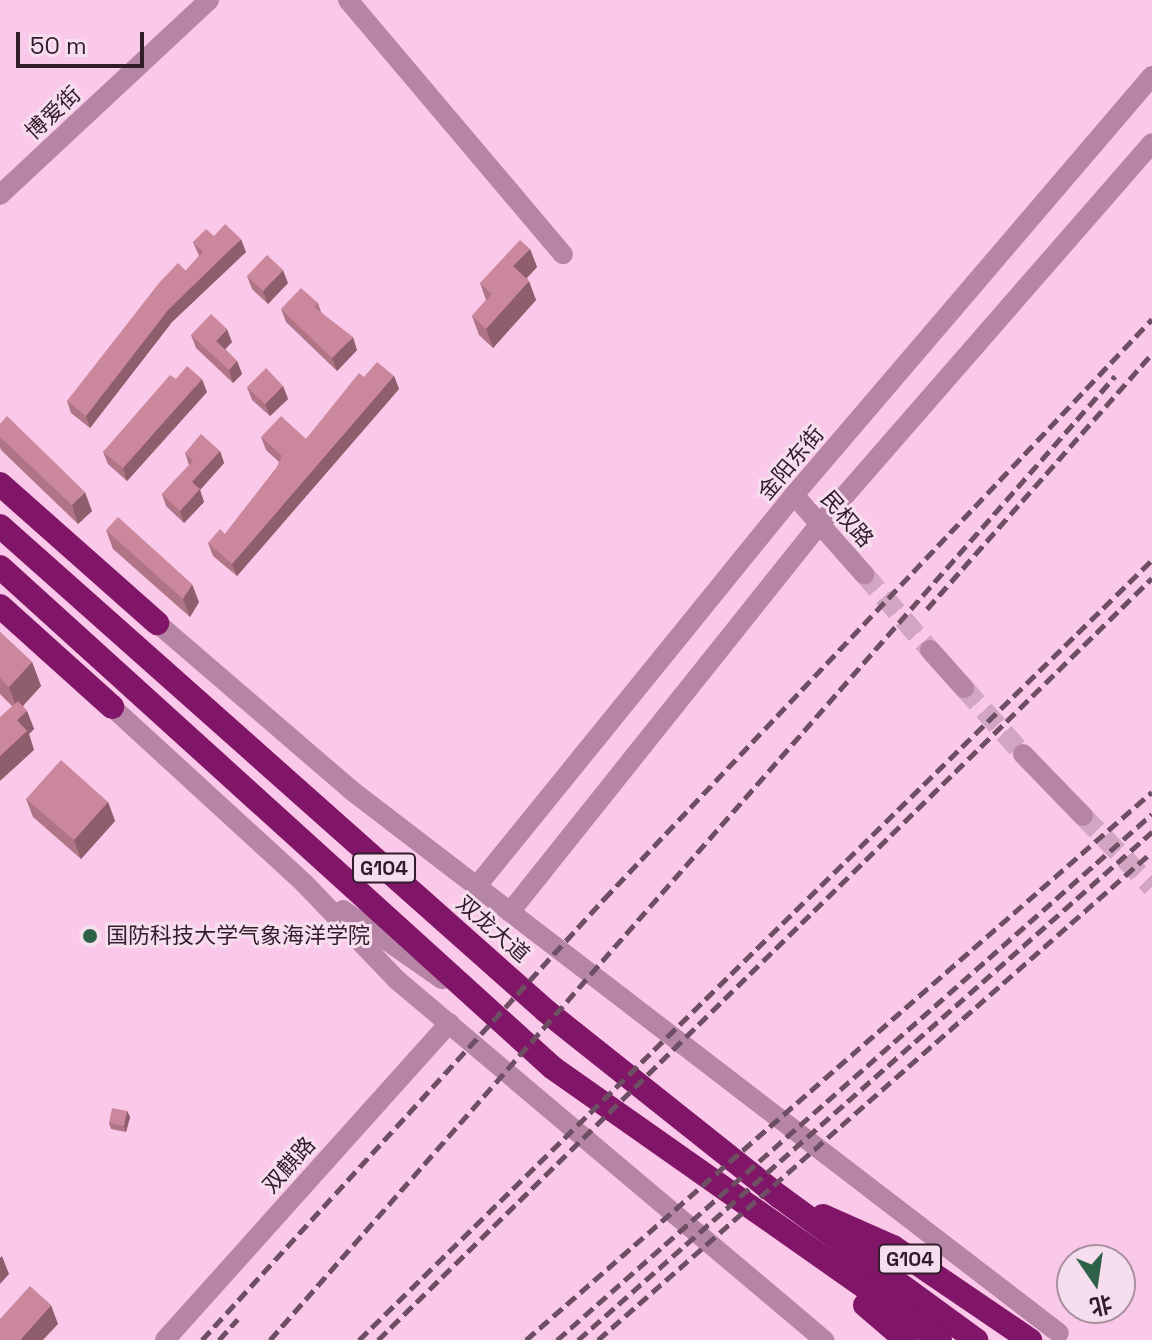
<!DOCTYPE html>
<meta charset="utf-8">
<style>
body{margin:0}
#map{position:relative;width:1152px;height:1340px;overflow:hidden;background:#fac8e8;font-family:"Space Grotesk","Noto Sans SC",sans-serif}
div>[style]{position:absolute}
.minor-tunnel>*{height:20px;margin-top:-10px;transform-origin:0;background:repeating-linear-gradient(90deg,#d2a5c2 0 20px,transparent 0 30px)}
.minor>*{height:20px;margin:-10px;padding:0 10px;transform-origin:10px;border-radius:10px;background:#b685a5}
.highway>*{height:24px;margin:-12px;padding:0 12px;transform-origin:12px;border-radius:12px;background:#811567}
.rail>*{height:5px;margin-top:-2.5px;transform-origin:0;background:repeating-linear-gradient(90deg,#6d4e62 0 12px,transparent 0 18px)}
.wall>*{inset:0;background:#af7485}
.shaded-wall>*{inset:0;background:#8e5e6c}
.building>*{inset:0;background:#cb879b}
.dots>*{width:22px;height:22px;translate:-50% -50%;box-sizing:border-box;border:4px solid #f7deee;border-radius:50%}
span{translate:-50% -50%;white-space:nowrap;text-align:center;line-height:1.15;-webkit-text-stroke:6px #f7deee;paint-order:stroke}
.shield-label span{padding:2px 6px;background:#f7deee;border:2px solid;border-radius:6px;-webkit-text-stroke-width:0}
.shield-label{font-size:20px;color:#321b2a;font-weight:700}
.street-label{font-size:22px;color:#321b2a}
.poi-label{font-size:22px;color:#321b2a}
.left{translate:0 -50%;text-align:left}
.north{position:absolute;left:1056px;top:1244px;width:80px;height:80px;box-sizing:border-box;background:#f7deee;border:2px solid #a890a0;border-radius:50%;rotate:167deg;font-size:22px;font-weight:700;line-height:32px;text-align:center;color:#321b2a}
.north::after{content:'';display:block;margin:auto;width:28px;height:36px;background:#2d6248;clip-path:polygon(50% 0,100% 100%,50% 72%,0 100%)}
.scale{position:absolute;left:16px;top:32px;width:128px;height:36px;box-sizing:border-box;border:4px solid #321b2a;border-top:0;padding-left:10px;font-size:24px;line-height:28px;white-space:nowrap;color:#321b2a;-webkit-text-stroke:6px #f7deee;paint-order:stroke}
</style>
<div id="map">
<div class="minor-tunnel">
<i style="left:864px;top:574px;width:101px;rotate:49deg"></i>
<i style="left:964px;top:688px;width:89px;rotate:48.2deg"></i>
<i style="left:1083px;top:816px;width:99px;rotate:45.8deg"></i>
</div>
<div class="minor">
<i style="left:348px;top:0;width:333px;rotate:49.8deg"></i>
<i style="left:0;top:195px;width:286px;rotate:-43deg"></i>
<i style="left:794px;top:495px;width:106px;rotate:48.5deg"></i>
<i style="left:157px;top:623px;width:256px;rotate:40.7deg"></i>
<i style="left:351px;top:790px;width:892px;rotate:37.49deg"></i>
<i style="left:930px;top:650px;width:51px;rotate:48.2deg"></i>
<i style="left:112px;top:707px;width:260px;rotate:42.5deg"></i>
<i style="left:304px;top:883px;width:134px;rotate:46.2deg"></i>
<i style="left:397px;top:980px;width:559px;rotate:40.13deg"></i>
<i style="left:1023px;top:754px;width:86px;rotate:45.9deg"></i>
<i style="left:476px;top:887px;width:505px;rotate:-50.95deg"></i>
<i style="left:794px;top:495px;width:551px;rotate:-49.49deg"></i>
<i style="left:343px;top:910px;width:121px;rotate:34.9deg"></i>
<i style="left:510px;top:912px;width:497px;rotate:-51.4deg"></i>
<i style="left:820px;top:524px;width:505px;rotate:-48.93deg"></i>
<i style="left:165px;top:1340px;width:426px;rotate:-48.1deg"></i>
</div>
<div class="highway">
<i style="left:0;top:484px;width:210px;rotate:41.5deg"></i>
<i style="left:0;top:526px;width:730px;rotate:41.61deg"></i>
<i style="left:546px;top:1011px;width:299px;rotate:38.5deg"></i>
<i style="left:780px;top:1197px;width:243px;rotate:36.1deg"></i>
<i style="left:0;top:567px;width:746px;rotate:42.18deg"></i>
<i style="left:553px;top:1068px;width:473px;rotate:35.1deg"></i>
<i style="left:0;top:606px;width:151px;rotate:42deg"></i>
<i style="left:823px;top:1216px;width:77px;rotate:23.9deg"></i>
<i style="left:893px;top:1247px;width:166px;rotate:34.2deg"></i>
<i style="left:865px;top:1305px;width:54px;rotate:40.5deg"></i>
</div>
<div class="rail">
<i style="left:927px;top:609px;width:340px;rotate:-48.6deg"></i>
<i style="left:202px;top:1340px;width:597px;rotate:-47.65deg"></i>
<i style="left:604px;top:899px;width:798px;rotate:-46.62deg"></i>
<i style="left:219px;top:1340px;width:28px;rotate:-48deg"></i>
<i style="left:270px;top:1340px;width:1282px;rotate:-48.76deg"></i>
<i style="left:359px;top:1340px;width:1112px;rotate:-44.53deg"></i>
<i style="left:378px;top:1340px;width:1086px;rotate:-44.55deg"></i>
<i style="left:526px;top:1340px;width:832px;rotate:-41.2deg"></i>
<i style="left:557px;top:1340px;width:794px;rotate:-41.48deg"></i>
<i style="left:578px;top:1340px;width:767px;rotate:-41.51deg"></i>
<i style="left:598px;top:1340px;width:738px;rotate:-41.38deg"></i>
</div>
<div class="wall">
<i style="clip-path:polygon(214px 236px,246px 252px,172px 322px,90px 428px,71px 413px,67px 401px,199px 256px,193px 242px)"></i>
<i style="clip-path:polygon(530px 249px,537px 267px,527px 278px,536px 300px,493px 348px,479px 335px,472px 316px,486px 300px,480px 283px)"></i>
<i style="clip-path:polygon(247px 276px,288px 283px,268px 304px,252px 289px)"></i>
<i style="clip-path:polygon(318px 303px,321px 312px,357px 350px,337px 371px,286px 322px,281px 309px)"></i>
<i style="clip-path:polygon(191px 335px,232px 342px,225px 349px,237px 361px,242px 374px,233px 383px,196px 348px)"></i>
<i style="clip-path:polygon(394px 376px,399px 389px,237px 576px,213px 556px,208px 543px,225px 534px,277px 467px,279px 462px,266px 450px,261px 437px,306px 439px,364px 377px)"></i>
<i style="clip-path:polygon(176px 379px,207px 392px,127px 481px,108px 464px,103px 452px)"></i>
<i style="clip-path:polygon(283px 386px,288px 399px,270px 416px,252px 400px,247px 387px)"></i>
<i style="clip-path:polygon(0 424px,92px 511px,78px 524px,1px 450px,0 447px)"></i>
<i style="clip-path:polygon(220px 451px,224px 463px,200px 490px,204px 502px,184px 523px,166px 506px,162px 494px,189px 465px,185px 453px)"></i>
<i style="clip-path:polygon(106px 530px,199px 602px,190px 617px,113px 549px)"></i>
<i style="clip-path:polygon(0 632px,32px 662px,41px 686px,23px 706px,27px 711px,34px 729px,29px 734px,34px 750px,12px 706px,0 694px)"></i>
<i style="clip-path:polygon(26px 799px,108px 802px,115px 821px,81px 859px,33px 817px)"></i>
<i style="clip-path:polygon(127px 1111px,130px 1117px,126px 1132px,111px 1129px,109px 1123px)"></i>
</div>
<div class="shaded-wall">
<i style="clip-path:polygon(241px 239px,246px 252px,172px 322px,90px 428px,86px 416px,168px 310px)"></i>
<i style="clip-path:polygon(530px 249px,537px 267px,520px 285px,513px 266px)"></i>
<i style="clip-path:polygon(283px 270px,288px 283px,268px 304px,263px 291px)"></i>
<i style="clip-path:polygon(529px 281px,536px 300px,493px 348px,486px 329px)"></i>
<i style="clip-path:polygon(227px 329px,232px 342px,221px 354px,216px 341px)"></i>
<i style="clip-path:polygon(353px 337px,357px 350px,337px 371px,332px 358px)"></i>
<i style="clip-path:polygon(237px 361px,242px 374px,233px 383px,229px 370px)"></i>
<i style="clip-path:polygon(394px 376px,399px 389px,237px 576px,232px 564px)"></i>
<i style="clip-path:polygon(202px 379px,207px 392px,127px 481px,123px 468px)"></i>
<i style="clip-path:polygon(283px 386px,288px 399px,270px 416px,265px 404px)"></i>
<i style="clip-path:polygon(220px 451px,224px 463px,200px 490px,204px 502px,184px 523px,180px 511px,192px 482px)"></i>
<i style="clip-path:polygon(85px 492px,92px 511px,78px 524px,72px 505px)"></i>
<i style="clip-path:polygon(192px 584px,199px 602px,190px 617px,183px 599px)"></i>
<i style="clip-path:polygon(32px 662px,41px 686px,18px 711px,9px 687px)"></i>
<i style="clip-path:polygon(27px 711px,34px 729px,29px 734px,34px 750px,0 781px,0 756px,17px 720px)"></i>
<i style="clip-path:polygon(108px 802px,115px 821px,81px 859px,74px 840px)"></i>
<i style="clip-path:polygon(127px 1111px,130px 1117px,126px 1132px,124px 1126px)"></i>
<i style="clip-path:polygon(2px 1256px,9px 1274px,0 1284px,0 1258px)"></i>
<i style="clip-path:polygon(51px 1305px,58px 1324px,43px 1340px,20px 1340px)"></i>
</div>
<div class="building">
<i style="clip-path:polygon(225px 224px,241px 239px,168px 310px,86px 416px,67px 401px,159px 283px,178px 263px,186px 271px,203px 252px,193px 242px,206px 229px,214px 236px)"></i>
<i style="clip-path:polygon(520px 240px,530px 249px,513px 266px,529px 281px,486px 329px,472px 316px,492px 294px,480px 283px)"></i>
<i style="clip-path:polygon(267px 255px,283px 270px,263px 291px,247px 276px)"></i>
<i style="clip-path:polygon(301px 288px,318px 303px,314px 307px,353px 337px,332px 358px,281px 309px)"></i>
<i style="clip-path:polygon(211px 314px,227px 329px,216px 341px,237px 361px,229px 370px,191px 335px)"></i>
<i style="clip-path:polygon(377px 362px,394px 376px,232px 564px,208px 543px,220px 529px,225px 534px,277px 467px,282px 456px,261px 437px,281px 416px,306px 439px,359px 373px,364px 377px)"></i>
<i style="clip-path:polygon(187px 366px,202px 379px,123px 468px,103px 452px,170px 375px,176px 379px)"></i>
<i style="clip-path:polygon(266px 368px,283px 386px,265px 404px,247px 387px)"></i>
<i style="clip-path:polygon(7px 416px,85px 492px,72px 505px,0 437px,0 424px)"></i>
<i style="clip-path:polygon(201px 434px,220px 451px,192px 482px,200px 489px,180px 511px,162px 494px,193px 461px,185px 453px)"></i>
<i style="clip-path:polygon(118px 517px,192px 584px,183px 599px,106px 530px)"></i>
<i style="clip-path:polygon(0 632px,32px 662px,9px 687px,0 678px)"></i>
<i style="clip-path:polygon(18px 701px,27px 711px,17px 720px,27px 731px,0 756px,0 717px)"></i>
<i style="clip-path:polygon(61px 760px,108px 802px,74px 840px,26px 799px)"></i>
<i style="clip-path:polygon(112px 1108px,127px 1111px,124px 1126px,109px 1123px)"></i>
<i style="clip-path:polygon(30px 1286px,51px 1305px,20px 1340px,0 1340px,0 1319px)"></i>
</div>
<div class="dots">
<i style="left:90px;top:936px;background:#2d6248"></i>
</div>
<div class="shield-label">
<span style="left:384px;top:868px">G104</span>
<span style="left:910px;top:1259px">G104</span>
</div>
<div class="street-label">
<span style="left:53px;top:113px;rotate:-43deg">博爱街</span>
<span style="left:791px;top:463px;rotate:-50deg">金阳东街</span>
<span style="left:847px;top:519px;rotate:49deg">民权路</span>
<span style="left:493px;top:929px;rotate:41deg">双龙大道</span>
<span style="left:289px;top:1165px;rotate:-48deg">双麒路</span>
</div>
<div class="poi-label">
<span class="left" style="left:106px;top:936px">国防科技大学气象海洋学院</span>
</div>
<div class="north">北</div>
<div class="scale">50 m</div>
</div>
